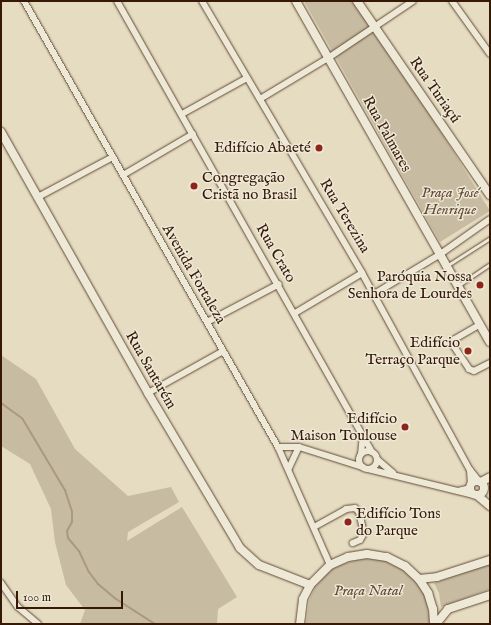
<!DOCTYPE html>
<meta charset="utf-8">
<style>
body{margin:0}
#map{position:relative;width:491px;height:625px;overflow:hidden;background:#e5dcc1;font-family:"IM FELL English",serif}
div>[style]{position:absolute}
.green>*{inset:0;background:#c7bba1}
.stream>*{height:2px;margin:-1px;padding:0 1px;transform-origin:1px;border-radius:1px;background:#aa9982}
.roads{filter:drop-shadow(0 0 1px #624936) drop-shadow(0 0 1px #624936)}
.lane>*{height:3px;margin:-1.5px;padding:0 1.5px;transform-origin:1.5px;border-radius:1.5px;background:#eee8d7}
.street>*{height:6px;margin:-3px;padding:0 3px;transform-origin:3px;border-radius:3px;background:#eee8d7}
.street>.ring{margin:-3px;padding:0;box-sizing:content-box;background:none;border:6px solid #eee8d7;border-radius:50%}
.secondary>*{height:8px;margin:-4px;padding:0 4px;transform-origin:4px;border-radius:4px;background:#eee8d7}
.secondary>.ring{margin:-4px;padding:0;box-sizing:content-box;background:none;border:8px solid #eee8d7;border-radius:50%}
.dots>*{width:11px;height:11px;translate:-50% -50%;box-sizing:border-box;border:2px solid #eee8d7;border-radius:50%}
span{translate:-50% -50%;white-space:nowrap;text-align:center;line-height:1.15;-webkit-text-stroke:3px #eee8d7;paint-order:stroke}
.street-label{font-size:15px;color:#361807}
.poi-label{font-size:15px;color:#361807}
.right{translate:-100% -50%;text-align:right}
.left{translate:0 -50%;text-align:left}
.park-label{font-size:15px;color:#624935;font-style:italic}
.frame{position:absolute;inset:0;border:2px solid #361807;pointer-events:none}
.scale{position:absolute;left:16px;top:591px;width:107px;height:18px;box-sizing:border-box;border:2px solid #361807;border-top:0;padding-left:5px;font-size:12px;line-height:14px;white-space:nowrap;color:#361807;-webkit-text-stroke:3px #eee8d7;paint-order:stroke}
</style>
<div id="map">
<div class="green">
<i style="clip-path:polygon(304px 1px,352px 1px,437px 125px,490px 211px,440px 242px)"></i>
<i style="clip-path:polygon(1px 355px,36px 379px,75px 449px,128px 496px,171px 487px,179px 502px,128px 532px,127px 541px,182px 507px,237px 597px,218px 609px,217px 624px,80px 624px,85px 610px,66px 585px,55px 542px,51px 509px,30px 464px,1px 446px)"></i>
<i style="clip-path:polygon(368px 557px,383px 559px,398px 565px,421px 586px,427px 600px,430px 624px,306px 624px,309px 601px,315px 587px,325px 575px,338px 565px)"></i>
<i style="clip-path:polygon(490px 564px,490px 589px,441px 607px,439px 593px,434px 583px)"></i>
</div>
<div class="stream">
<i style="left:1px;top:403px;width:26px;rotate:36deg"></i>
<i style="left:22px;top:418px;width:84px;rotate:59.2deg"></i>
<i style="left:65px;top:490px;width:23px;rotate:72deg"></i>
<i style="left:72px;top:512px;width:10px;rotate:90deg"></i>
<i style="left:72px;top:522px;width:10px;rotate:119deg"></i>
<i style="left:67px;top:531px;width:7px;rotate:82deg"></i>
<i style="left:68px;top:538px;width:17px;rotate:50deg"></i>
<i style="left:79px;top:551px;width:23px;rotate:65deg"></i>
<i style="left:89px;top:572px;width:15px;rotate:53deg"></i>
<i style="left:98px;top:584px;width:23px;rotate:40deg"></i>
<i style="left:116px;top:599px;width:46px;rotate:32.7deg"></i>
</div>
<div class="roads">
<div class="lane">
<i style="left:448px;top:265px;width:50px;rotate:-32.7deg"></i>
<i style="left:459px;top:285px;width:37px;rotate:-34deg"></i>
</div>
<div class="street">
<i style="left:24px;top:1px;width:513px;rotate:60.34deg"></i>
<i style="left:278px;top:447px;width:129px;rotate:66.2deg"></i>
<i style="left:117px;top:1px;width:518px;rotate:60.52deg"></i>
<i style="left:202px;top:1px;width:316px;rotate:59.5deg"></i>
<i style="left:362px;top:273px;width:225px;rotate:61.3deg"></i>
<i style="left:470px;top:470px;width:14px;rotate:51deg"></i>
<i style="left:452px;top:1px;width:65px;rotate:54.4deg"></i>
<i style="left:260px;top:99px;width:79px;rotate:-31.1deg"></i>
<i style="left:328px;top:58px;width:102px;rotate:-33.8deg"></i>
<i style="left:182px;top:114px;width:74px;rotate:-29deg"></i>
<i style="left:123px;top:175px;width:81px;rotate:-30.4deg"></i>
<i style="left:38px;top:197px;width:85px;rotate:-28.1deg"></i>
<i style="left:374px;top:294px;width:76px;rotate:-31deg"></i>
<i style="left:439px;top:255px;width:62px;rotate:-35.2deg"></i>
<i style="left:295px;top:313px;width:78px;rotate:-30.8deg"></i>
<i style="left:207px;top:322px;width:81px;rotate:-27.8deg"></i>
<i style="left:479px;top:325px;width:28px;rotate:150deg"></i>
<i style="left:455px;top:339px;width:6px;rotate:108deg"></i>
<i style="left:453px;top:345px;width:29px;rotate:56deg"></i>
<i style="left:469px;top:369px;width:5px;rotate:22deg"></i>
<i style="left:474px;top:371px;width:18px;rotate:-27deg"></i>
<i style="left:148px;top:393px;width:86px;rotate:-29.2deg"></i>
<i style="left:278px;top:447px;width:21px"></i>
<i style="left:299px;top:447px;width:67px;rotate:17.4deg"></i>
<i class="ring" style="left:359px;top:451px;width:12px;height:12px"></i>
<i style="left:361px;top:454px;width:19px;rotate:-84deg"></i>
<i style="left:378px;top:460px;width:20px;rotate:41deg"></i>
<i style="left:289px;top:468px;width:23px;rotate:-65deg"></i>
<i style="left:368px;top:469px;width:109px;rotate:13.8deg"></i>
<i style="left:470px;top:470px;width:14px;rotate:86deg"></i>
<i style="left:458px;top:491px;width:12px;rotate:-14deg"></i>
<i style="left:314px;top:527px;width:37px;rotate:-29deg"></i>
<i style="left:346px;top:509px;width:9px;rotate:-6deg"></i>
<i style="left:355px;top:508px;width:6px;rotate:45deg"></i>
<i style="left:359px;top:512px;width:22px;rotate:77deg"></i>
<i style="left:364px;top:533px;width:8px;rotate:120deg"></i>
<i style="left:360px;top:540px;width:8px;rotate:157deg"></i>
<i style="left:1px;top:583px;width:29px;rotate:55deg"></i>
<i style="left:18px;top:607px;width:26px;rotate:40deg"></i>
</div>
<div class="secondary">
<i style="left:296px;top:1px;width:392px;rotate:60.4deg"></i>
<i style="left:357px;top:1px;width:235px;rotate:55.6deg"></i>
<i style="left:1px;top:132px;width:300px;rotate:60.6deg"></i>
<i style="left:148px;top:393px;width:180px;rotate:59.3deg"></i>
<i style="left:240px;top:548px;width:25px;rotate:42deg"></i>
<i style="left:259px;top:565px;width:55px;rotate:21.4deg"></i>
<i class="ring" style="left:470px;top:481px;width:6px;height:6px"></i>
<i style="left:481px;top:482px;width:10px;rotate:-29deg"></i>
<i style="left:478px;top:496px;width:16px;rotate:40deg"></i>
<i style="left:419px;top:579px;width:18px;rotate:-6deg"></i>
<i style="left:437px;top:577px;width:56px;rotate:-17.8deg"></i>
<i style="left:300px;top:624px;width:25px;rotate:-83deg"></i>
<i style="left:303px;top:599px;width:16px;rotate:-63deg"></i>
<i style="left:310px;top:585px;width:28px;rotate:-45deg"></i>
<i style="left:330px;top:565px;width:20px;rotate:-24deg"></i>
<i style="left:348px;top:557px;width:19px;rotate:-9deg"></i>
<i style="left:367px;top:554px;width:20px;rotate:9deg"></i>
<i style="left:387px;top:557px;width:20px;rotate:27deg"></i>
<i style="left:405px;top:566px;width:19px;rotate:43deg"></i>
<i style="left:419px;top:579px;width:17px;rotate:57deg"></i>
<i style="left:428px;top:593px;width:17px;rotate:73deg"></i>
<i style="left:433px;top:609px;width:15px;rotate:86deg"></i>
<i style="left:436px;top:624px;width:19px;rotate:-51deg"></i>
<i style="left:448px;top:609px;width:44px;rotate:-18.4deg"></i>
</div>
</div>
<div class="dots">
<i style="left:319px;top:148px;background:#8f2418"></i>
<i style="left:194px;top:186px;background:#8f2418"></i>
<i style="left:480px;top:285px;background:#8f2418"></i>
<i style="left:468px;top:351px;background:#8f2418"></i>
<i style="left:405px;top:427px;background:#8f2418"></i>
<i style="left:348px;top:522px;background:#8f2418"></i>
</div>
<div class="street-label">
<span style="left:435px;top:90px;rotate:55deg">Rua Turiaçú</span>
<span style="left:387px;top:134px;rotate:61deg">Rua Palmares</span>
<span style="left:345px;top:216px;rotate:59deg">Rua Terezina</span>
<span style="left:276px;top:253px;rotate:60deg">Rua Crato</span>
<span style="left:194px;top:274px;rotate:60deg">Avenida Fortaleza</span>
<span style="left:151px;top:370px;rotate:60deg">Rua Santarém</span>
</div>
<div class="poi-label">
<span class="right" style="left:311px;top:148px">Edifício Abaeté</span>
<span class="left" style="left:202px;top:186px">Congregação<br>Cristã no Brasil</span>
<span class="right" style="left:472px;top:285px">Paróquia Nossa<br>Senhora de Lourdes</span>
<span class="right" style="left:460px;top:351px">Edifício<br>Terraço Parque</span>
<span class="right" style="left:397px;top:427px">Edifício<br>Maison Toulouse</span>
<span class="left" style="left:356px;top:522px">Edifício Tons<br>do Parque</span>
</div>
<div class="park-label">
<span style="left:450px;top:201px">Praça José<br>Henrique</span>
<span style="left:368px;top:591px">Praça Natal</span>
</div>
<div class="frame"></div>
<div class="scale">100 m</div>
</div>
